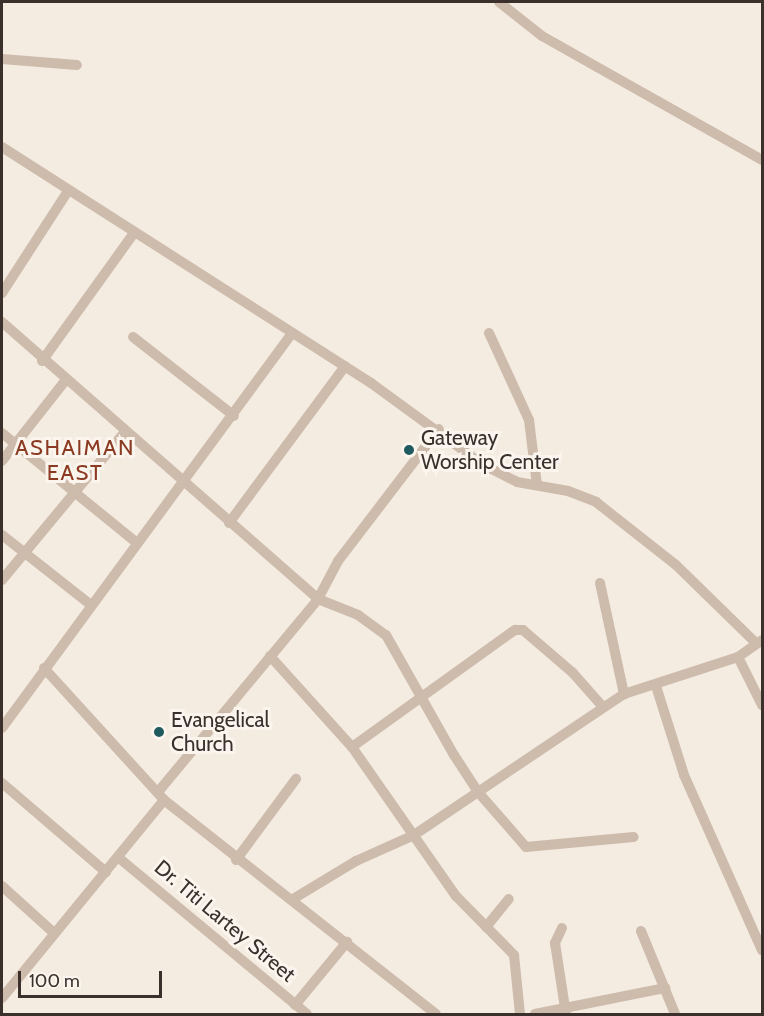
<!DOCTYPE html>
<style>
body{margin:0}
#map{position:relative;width:764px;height:1016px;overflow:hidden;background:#f4ebe1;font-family:Cabin,sans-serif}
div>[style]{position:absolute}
.street>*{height:10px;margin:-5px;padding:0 5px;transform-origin:5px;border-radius:5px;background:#cdbbac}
.dots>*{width:16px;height:16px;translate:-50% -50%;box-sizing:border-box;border:3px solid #fbf5ee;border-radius:50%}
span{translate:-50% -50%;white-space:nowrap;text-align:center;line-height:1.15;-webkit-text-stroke:6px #fbf5ee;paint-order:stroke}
.poi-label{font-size:21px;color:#3b302b}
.left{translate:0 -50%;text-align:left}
.street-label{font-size:21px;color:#3b302b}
.neighbourhood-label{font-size:22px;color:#8c3b22;letter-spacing:1.5px}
.frame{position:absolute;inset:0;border:3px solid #3b302b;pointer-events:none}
.scale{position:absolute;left:18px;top:971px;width:144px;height:27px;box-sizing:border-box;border:3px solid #3b302b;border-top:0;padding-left:8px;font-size:18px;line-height:21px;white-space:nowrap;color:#3b302b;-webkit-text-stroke:4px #fbf5ee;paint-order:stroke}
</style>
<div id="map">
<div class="street">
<i style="left:499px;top:2px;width:55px;rotate:38.3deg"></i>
<i style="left:542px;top:36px;width:253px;rotate:29.4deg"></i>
<i style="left:2px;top:59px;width:75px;rotate:4.6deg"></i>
<i style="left:2px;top:147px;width:438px;rotate:32.6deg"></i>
<i style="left:371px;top:383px;width:137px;rotate:36.1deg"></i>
<i style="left:482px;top:464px;width:39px;rotate:27deg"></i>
<i style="left:517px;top:482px;width:52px;rotate:10deg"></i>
<i style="left:568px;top:491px;width:30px;rotate:21deg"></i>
<i style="left:596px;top:502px;width:102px;rotate:38.2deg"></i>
<i style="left:676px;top:565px;width:112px;rotate:44.3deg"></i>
<i style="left:2px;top:293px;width:121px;rotate:-57.1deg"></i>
<i style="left:2px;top:322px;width:420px;rotate:41.2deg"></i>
<i style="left:318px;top:599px;width:43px;rotate:21.8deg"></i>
<i style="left:358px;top:615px;width:34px;rotate:36deg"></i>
<i style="left:386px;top:635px;width:138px;rotate:60.5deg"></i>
<i style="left:454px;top:755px;width:44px;rotate:57deg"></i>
<i style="left:478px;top:792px;width:73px;rotate:48.9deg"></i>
<i style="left:526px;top:847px;width:108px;rotate:-5.3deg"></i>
<i style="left:489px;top:333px;width:96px;rotate:65.3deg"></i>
<i style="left:529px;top:420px;width:65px;rotate:83deg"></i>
<i style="left:133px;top:337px;width:128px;rotate:38deg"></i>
<i style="left:42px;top:361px;width:158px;rotate:-54.3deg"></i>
<i style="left:2px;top:433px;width:174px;rotate:39.2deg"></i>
<i style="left:2px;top:461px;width:102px;rotate:-51.8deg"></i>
<i style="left:229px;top:523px;width:195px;rotate:-53.5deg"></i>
<i style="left:2px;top:535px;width:113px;rotate:38.2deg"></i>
<i style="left:2px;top:580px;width:192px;rotate:-50.3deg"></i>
<i style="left:600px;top:583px;width:114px;rotate:77.8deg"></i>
<i style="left:270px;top:656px;width:122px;rotate:48deg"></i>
<i style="left:352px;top:747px;width:182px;rotate:55.1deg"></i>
<i style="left:456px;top:896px;width:83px;rotate:45.5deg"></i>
<i style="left:514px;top:955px;width:59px;rotate:84.2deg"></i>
<i style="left:738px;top:657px;width:54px;rotate:63.4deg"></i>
<i style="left:44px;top:668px;width:178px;rotate:47.7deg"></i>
<i style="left:164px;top:800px;width:346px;rotate:38.2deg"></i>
<i style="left:656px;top:686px;width:93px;rotate:72.5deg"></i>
<i style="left:684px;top:775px;width:192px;rotate:66deg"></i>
<i style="left:2px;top:728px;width:490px;rotate:-53.7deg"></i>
<i style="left:352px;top:747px;width:201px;rotate:-35.7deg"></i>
<i style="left:515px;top:630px;width:8px"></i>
<i style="left:523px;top:630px;width:66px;rotate:40.7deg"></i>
<i style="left:573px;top:673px;width:45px;rotate:48.6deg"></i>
<i style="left:2px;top:783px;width:137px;rotate:40.6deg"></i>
<i style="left:158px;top:792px;width:251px;rotate:-50.3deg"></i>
<i style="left:318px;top:599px;width:43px;rotate:-62.2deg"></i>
<i style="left:338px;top:561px;width:166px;rotate:-52.6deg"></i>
<i style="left:119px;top:858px;width:244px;rotate:39.7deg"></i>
<i style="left:236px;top:860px;width:101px;rotate:-53.5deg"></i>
<i style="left:2px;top:886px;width:70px;rotate:42.1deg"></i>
<i style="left:293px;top:899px;width:74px;rotate:-31.1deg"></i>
<i style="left:356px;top:861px;width:64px;rotate:-24.1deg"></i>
<i style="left:414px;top:835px;width:253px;rotate:-33.9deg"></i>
<i style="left:624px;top:694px;width:120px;rotate:-18deg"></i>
<i style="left:738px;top:657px;width:29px;rotate:-35deg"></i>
<i style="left:486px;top:927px;width:36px;rotate:-51deg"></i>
<i style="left:562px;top:928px;width:17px;rotate:115deg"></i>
<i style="left:555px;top:943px;width:72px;rotate:81.2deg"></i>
<i style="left:641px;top:931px;width:90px;rotate:67.7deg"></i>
<i style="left:2px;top:998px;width:256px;rotate:-50.7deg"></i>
<i style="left:295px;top:1005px;width:82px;rotate:-50.5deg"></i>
<i style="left:535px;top:1014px;width:133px;rotate:-11.3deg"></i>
</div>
<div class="dots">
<i style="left:409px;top:450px;background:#1f5a5e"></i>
<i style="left:159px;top:732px;background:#1f5a5e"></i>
</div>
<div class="poi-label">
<span class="left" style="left:421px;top:450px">Gateway<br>Worship Center</span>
<span class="left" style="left:171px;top:732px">Evangelical<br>Church</span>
</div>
<div class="street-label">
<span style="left:225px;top:921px;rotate:40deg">Dr. Titi Lartey Street</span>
</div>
<div class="neighbourhood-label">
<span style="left:75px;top:460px">ASHAIMAN<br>EAST</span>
</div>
<div class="frame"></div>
<div class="scale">100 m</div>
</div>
